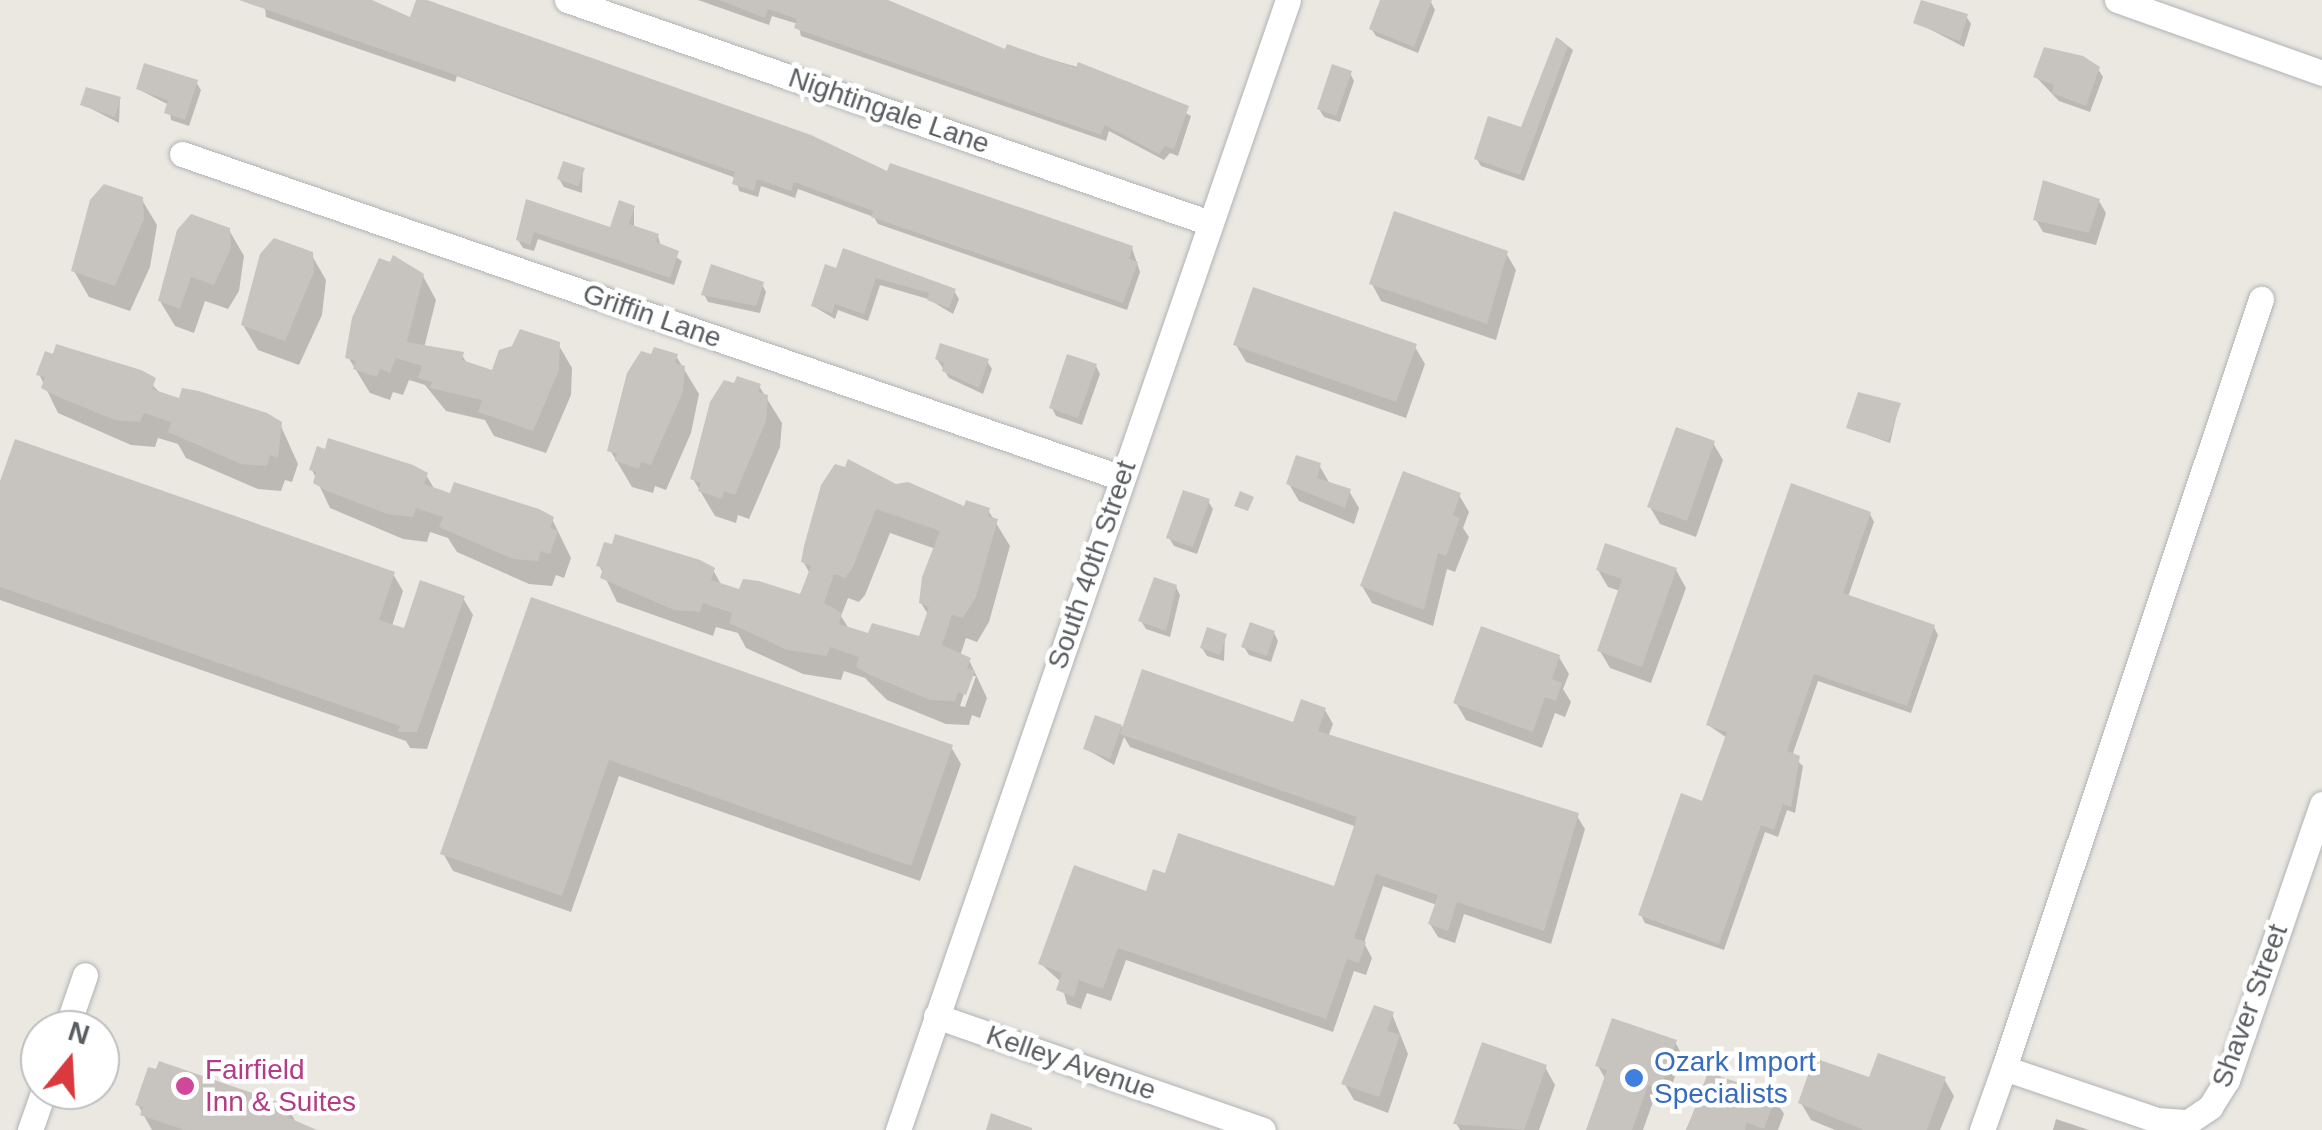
<!DOCTYPE html>
<style>
body{margin:0}
#map{position:relative;width:2322px;height:1130px;overflow:hidden;background:#ebe8e1;font-family:Helvetica,sans-serif}
div>[style]{position:absolute}
.shadow>*{inset:0;background:#0003}
.building>*{inset:0;background:#c7c3be}
.roads{filter:drop-shadow(0 0 2px #afb3b6) drop-shadow(0 0 2px #afb3b6)}
.minor>*{height:25px;margin:-12.5px;padding:0 12.5px;transform-origin:12.5px;border-radius:12.5px;background:#fff}
.dots>*{width:28px;height:28px;translate:-50% -50%;box-sizing:border-box;border:5px solid #fff;border-radius:50%}
span{translate:-50% -50%;white-space:nowrap;text-align:center;line-height:1.15;-webkit-text-stroke:9px #fff;paint-order:stroke}
.street-label{font-size:28px;color:#5a5e61}
.shop-label{font-size:28px;color:#366cbe}
.left{translate:0 -50%;text-align:left}
.hotel-label{font-size:28px;color:#b23c85}
.north{position:absolute;left:20px;top:1010px;width:100px;height:100px;box-sizing:border-box;background:#fff;border:2px solid #bdbfc0;border-radius:50%;rotate:18deg;font-size:28px;font-weight:700;line-height:40px;text-align:center;color:#5a5e61}
.north::after{content:'';display:block;margin:auto;width:35px;height:45px;background:#da393e;clip-path:polygon(50% 0,100% 100%,50% 72%,0 100%)}
</style>
<div id="map">
<div class="shadow">
<i style="clip-path:polygon(264px 0,354px 0,411px 20px,419px 0,889px 174px,1132px 248px,1140px 272px,1127px 310px,878px 224px,874px 217px,798px 189px,795px 198px,761px 186px,758px 197px,739px 191px,736px 178px,457px 76px,455px 82px,266px 17px)"></i>
<i style="clip-path:polygon(698px 0,881px 0,1006px 53px,1008px 47px,1129px 82px,1191px 116px,1178px 156px,1170px 153px,1164px 160px,1109px 131px,1106px 141px,801px 36px,798px 24px,772px 16px,769px 25px)"></i>
<i style="clip-path:polygon(1383px 0,1431px 2px,1435px 10px,1418px 53px,1376px 36px,1371px 28px)"></i>
<i style="clip-path:polygon(1966px 16px,1971px 24px,1964px 47px,1916px 22px)"></i>
<i style="clip-path:polygon(1558px 38px,1573px 50px,1524px 181px,1481px 166px,1476px 158px,1523px 130px)"></i>
<i style="clip-path:polygon(2098px 69px,2103px 77px,2090px 112px,2059px 101px,2036px 77px)"></i>
<i style="clip-path:polygon(1350px 73px,1354px 81px,1340px 122px,1324px 117px,1319px 109px)"></i>
<i style="clip-path:polygon(196px 82px,201px 90px,189px 126px,171px 120px,169px 105px,138px 89px)"></i>
<i style="clip-path:polygon(120px 99px,119px 123px,82px 104px)"></i>
<i style="clip-path:polygon(583px 170px,582px 193px,564px 187px,559px 179px)"></i>
<i style="clip-path:polygon(142px 200px,157px 225px,150px 267px,130px 311px,89px 297px,74px 271px)"></i>
<i style="clip-path:polygon(2099px 201px,2106px 213px,2096px 245px,2043px 232px,2036px 220px)"></i>
<i style="clip-path:polygon(528px 202px,611px 230px,634px 208px,634px 228px,658px 236px,661px 247px,682px 261px,674px 285px,538px 239px,534px 251px,523px 248px,518px 240px)"></i>
<i style="clip-path:polygon(229px 230px,244px 256px,239px 291px,228px 309px,205px 301px,194px 333px,175px 326px,160px 301px)"></i>
<i style="clip-path:polygon(1506px 253px,1516px 270px,1496px 340px,1381px 301px,1372px 284px)"></i>
<i style="clip-path:polygon(311px 254px,326px 280px,322px 315px,299px 365px,258px 350px,243px 325px)"></i>
<i style="clip-path:polygon(827px 267px,954px 291px,959px 299px,953px 314px,928px 299px,880px 285px,868px 321px,838px 310px,835px 319px,813px 306px)"></i>
<i style="clip-path:polygon(423px 276px,436px 300px,424px 348px,462px 355px,468px 365px,493px 373px,558px 344px,572px 368px,571px 395px,546px 453px,494px 436px,485px 420px,446px 411px,425px 385px,409px 380px,403px 395px,393px 392px,390px 400px,370px 393px,348px 357px)"></i>
<i style="clip-path:polygon(762px 284px,766px 292px,760px 313px,708px 302px,704px 294px)"></i>
<i style="clip-path:polygon(1236px 345px,1415px 347px,1425px 364px,1406px 418px,1246px 362px)"></i>
<i style="clip-path:polygon(58px 346px,140px 372px,162px 395px,280px 424px,298px 464px,292px 482px,285px 480px,281px 491px,258px 489px,186px 458px,178px 444px,158px 438px,155px 447px,131px 445px,58px 413px,39px 374px)"></i>
<i style="clip-path:polygon(676px 356px,699px 394px,691px 433px,666px 490px,655px 486px,653px 493px,632px 487px,610px 450px)"></i>
<i style="clip-path:polygon(937px 359px,987px 361px,992px 369px,983px 394px,949px 378px)"></i>
<i style="clip-path:polygon(1096px 366px,1100px 374px,1082px 425px,1056px 416px,1052px 408px)"></i>
<i style="clip-path:polygon(759px 386px,782px 423px,780px 447px,749px 519px,738px 515px,736px 523px,715px 516px,693px 479px)"></i>
<i style="clip-path:polygon(1899px 405px,1890px 443px,1849px 428px)"></i>
<i style="clip-path:polygon(1713px 443px,1723px 460px,1696px 537px,1660px 524px,1650px 507px)"></i>
<i style="clip-path:polygon(1319px 465px,1330px 484px,1349px 491px,1359px 508px,1354px 524px,1299px 501px,1289px 484px)"></i>
<i style="clip-path:polygon(312px 470px,426px 475px,435px 490px,552px 519px,571px 558px,564px 578px,556px 575px,552px 586px,529px 584px,457px 552px,448px 538px,430px 532px,427px 542px,403px 539px,330px 508px)"></i>
<i style="clip-path:polygon(evenodd,895px 487px,965px 510px,988px 510px,1010px 546px,989px 622px,977px 642px,966px 638px,960px 656px,969px 660px,987px 698px,980px 718px,972px 715px,969px 725px,946px 724px,887px 700px,865px 678px,844px 671px,841px 680px,803px 674px,746px 648px,738px 633px,716px 627px,713px 636px,617px 602px,599px 565px,713px 570px,722px 586px,741px 592px,802px 598px,810px 574px,803px 561px,895px 487px,890px 533px,936px 549px,921px 603px,929px 616px,921px 640px,870px 636px,849px 629px,841px 616px,848px 598px,859px 602px,865px 595px,890px 533px,895px 487px,970px 676px,976px 676px,965px 707px,960px 706px,970px 676px)"></i>
<i style="clip-path:polygon(0 489px,393px 574px,403px 591px,392px 626px,405px 631px,463px 598px,473px 615px,427px 749px,410px 748px,406px 741px,0 600px)"></i>
<i style="clip-path:polygon(1459px 495px,1469px 512px,1463px 528px,1469px 537px,1455px 572px,1447px 569px,1433px 626px,1372px 603px,1362px 586px)"></i>
<i style="clip-path:polygon(1208px 501px,1213px 509px,1197px 554px,1174px 546px,1169px 538px)"></i>
<i style="clip-path:polygon(1870px 514px,1874px 522px,1848px 597px,1934px 627px,1938px 635px,1911px 713px,1818px 681px,1792px 756px,1803px 766px,1795px 813px,1787px 810px,1778px 837px,1765px 832px,1724px 950px,1645px 923px,1641px 915px,1704px 804px,1727px 738px,1708px 725px)"></i>
<i style="clip-path:polygon(1598px 570px,1676px 570px,1686px 588px,1651px 683px,1610px 668px,1600px 651px,1620px 591px,1608px 587px)"></i>
<i style="clip-path:polygon(1176px 587px,1180px 595px,1170px 637px,1146px 629px,1141px 621px)"></i>
<i style="clip-path:polygon(532px 600px,951px 747px,961px 764px,920px 881px,619px 776px,571px 912px,453px 871px,443px 853px)"></i>
<i style="clip-path:polygon(1274px 633px,1278px 641px,1271px 662px,1249px 655px,1244px 647px)"></i>
<i style="clip-path:polygon(1225px 636px,1224px 661px,1207px 656px,1202px 648px)"></i>
<i style="clip-path:polygon(1559px 657px,1569px 674px,1563px 689px,1571px 702px,1565px 717px,1555px 713px,1542px 748px,1466px 720px,1456px 703px)"></i>
<i style="clip-path:polygon(1325px 710px,1333px 724px,1328px 737px,1577px 816px,1585px 829px,1551px 944px,1464px 914px,1455px 943px,1438px 937px,1430px 924px,1437px 905px,1383px 886px,1364px 943px,1372px 958px,1366px 975px,1354px 971px,1333px 1032px,1126px 960px,1111px 1001px,1087px 993px,1081px 1009px,1067px 1004px,1061px 982px,1041px 964px,1147px 894px,1336px 890px,1357px 827px,1130px 747px,1124px 737px,1114px 765px,1086px 749px,1120px 727px,1294px 725px)"></i>
<i style="clip-path:polygon(1392px 1014px,1408px 1054px,1388px 1113px,1354px 1100px,1344px 1083px)"></i>
<i style="clip-path:polygon(1675px 1042px,1682px 1055px,1667px 1100px,1655px 1096px,1643px 1130px,1589px 1130px,1606px 1080px,1598px 1066px)"></i>
<i style="clip-path:polygon(1545px 1067px,1555px 1085px,1539px 1130px,1460px 1130px,1456px 1123px)"></i>
<i style="clip-path:polygon(1709px 1075px,1774px 1098px,1784px 1114px,1778px 1130px,1686px 1130px)"></i>
<i style="clip-path:polygon(1944px 1079px,1954px 1096px,1940px 1130px,1835px 1130px,1811px 1120px,1801px 1103px,1871px 1081px)"></i>
<i style="clip-path:polygon(138px 1105px,288px 1108px,300px 1130px,152px 1130px)"></i>
<i style="clip-path:polygon(2056px 1119px,2089px 1130px,2053px 1130px)"></i>
</div>
<div class="building">
<i style="clip-path:polygon(239px 0,372px 0,410px 17px,416px 0,427px 0,811px 135px,887px 171px,890px 163px,1133px 246px,1129px 259px,1138px 262px,1123px 303px,871px 217px,873px 211px,794px 182px,791px 191px,757px 179px,754px 191px,732px 184px,735px 172px)"></i>
<i style="clip-path:polygon(719px 0,888px 0,1005px 49px,1007px 44px,1076px 68px,1078px 62px,1189px 106px,1174px 149px,1165px 146px,1159px 154px,1105px 125px,1101px 135px,794px 28px,797px 19px,768px 9px,765px 18px)"></i>
<i style="clip-path:polygon(1380px 0,1432px 0,1414px 47px,1369px 29px)"></i>
<i style="clip-path:polygon(1921px 0,1968px 14px,1960px 41px,1913px 23px)"></i>
<i style="clip-path:polygon(1556px 37px,1568px 46px,1520px 175px,1474px 159px,1488px 116px,1521px 127px)"></i>
<i style="clip-path:polygon(2044px 47px,2083px 56px,2100px 67px,2086px 106px,2052px 93px,2054px 85px,2033px 77px)"></i>
<i style="clip-path:polygon(144px 63px,198px 80px,185px 120px,164px 113px,168px 100px,136px 89px)"></i>
<i style="clip-path:polygon(1332px 64px,1352px 71px,1336px 116px,1317px 109px)"></i>
<i style="clip-path:polygon(86px 87px,121px 97px,115px 117px,80px 105px)"></i>
<i style="clip-path:polygon(563px 161px,585px 168px,578px 186px,557px 179px)"></i>
<i style="clip-path:polygon(2043px 180px,2100px 199px,2089px 233px,2033px 220px)"></i>
<i style="clip-path:polygon(104px 184px,143px 197px,144px 219px,115px 286px,71px 271px,90px 200px)"></i>
<i style="clip-path:polygon(526px 199px,610px 227px,619px 200px,635px 206px,629px 224px,659px 234px,656px 242px,679px 251px,670px 278px,534px 232px,530px 245px,516px 240px)"></i>
<i style="clip-path:polygon(1394px 211px,1508px 251px,1487px 324px,1369px 284px)"></i>
<i style="clip-path:polygon(191px 214px,230px 228px,231px 248px,214px 285px,191px 277px,180px 309px,158px 301px,177px 230px)"></i>
<i style="clip-path:polygon(274px 238px,313px 252px,314px 272px,285px 341px,241px 325px,260px 254px)"></i>
<i style="clip-path:polygon(843px 248px,956px 289px,949px 308px,927px 300px,929px 293px,876px 278px,864px 314px,835px 304px,832px 313px,811px 306px,825px 264px,836px 268px)"></i>
<i style="clip-path:polygon(393px 255px,424px 274px,407px 342px,464px 352px,462px 360px,492px 370px,499px 350px,512px 346px,520px 329px,560px 342px,559px 370px,533px 431px,478px 412px,482px 400px,430px 388px,432px 382px,418px 378px,422px 366px,396px 358px,390px 373px,380px 369px,377px 377px,353px 369px,356px 361px,345px 358px,352px 318px,379px 258px,390px 262px)"></i>
<i style="clip-path:polygon(711px 264px,764px 282px,756px 306px,701px 295px)"></i>
<i style="clip-path:polygon(1253px 287px,1417px 344px,1396px 402px,1233px 345px)"></i>
<i style="clip-path:polygon(940px 343px,989px 359px,979px 388px,942px 371px,944px 363px,935px 359px)"></i>
<i style="clip-path:polygon(56px 344px,141px 370px,156px 378px,152px 389px,179px 398px,182px 388px,199px 391px,267px 413px,282px 422px,278px 458px,270px 455px,267px 466px,241px 464px,168px 432px,171px 422px,144px 413px,140px 422px,115px 420px,56px 396px,41px 388px,45px 377px,36px 375px,45px 351px,53px 354px)"></i>
<i style="clip-path:polygon(654px 347px,678px 354px,675px 363px,685px 366px,683px 392px,651px 465px,641px 462px,639px 469px,615px 461px,617px 454px,607px 451px,627px 373px,641px 351px,651px 354px)"></i>
<i style="clip-path:polygon(1067px 354px,1097px 364px,1078px 418px,1049px 408px)"></i>
<i style="clip-path:polygon(737px 376px,761px 384px,758px 392px,768px 395px,766px 421px,735px 495px,724px 491px,722px 499px,698px 491px,701px 483px,690px 479px,710px 402px,724px 380px,734px 383px)"></i>
<i style="clip-path:polygon(1858px 392px,1901px 403px,1888px 441px,1846px 428px)"></i>
<i style="clip-path:polygon(1676px 427px,1715px 441px,1687px 521px,1647px 507px)"></i>
<i style="clip-path:polygon(328px 438px,413px 465px,428px 473px,424px 484px,450px 493px,454px 482px,539px 509px,554px 517px,550px 528px,558px 531px,550px 554px,541px 551px,538px 561px,513px 559px,439px 527px,443px 517px,416px 508px,413px 517px,387px 514px,327px 491px,313px 483px,316px 472px,309px 470px,317px 446px,325px 449px)"></i>
<i style="clip-path:polygon(15px 439px,395px 572px,379px 620px,404px 628px,420px 580px,465px 596px,417px 732px,398px 732px,400px 726px,0 587px,0 481px)"></i>
<i style="clip-path:polygon(1296px 455px,1321px 463px,1317px 478px,1351px 489px,1345px 508px,1286px 484px)"></i>
<i style="clip-path:polygon(evenodd,848px 459px,896px 484px,908px 482px,964px 506px,966px 500px,990px 508px,988px 516px,998px 519px,976px 597px,963px 618px,952px 615px,942px 645px,971px 658px,967px 668px,975px 671px,966px 695px,958px 692px,955px 701px,930px 700px,870px 675px,856px 667px,859px 657px,830px 647px,827px 656px,787px 650px,729px 623px,732px 613px,703px 603px,700px 612px,674px 610px,600px 578px,603px 568px,596px 566px,604px 542px,612px 544px,615px 534px,700px 560px,715px 568px,711px 580px,739px 589px,743px 579px,759px 581px,800px 594px,811px 566px,801px 562px,804px 546px,821px 485px,835px 464px,845px 467px,848px 459px,876px 509px,940px 531px,922px 577px,919px 603px,929px 607px,919px 636px,872px 623px,868px 633px,839px 624px,842px 613px,824px 603px,834px 574px,845px 578px,852px 569px,876px 509px)"></i>
<i style="clip-path:polygon(1403px 471px,1461px 493px,1453px 515px,1460px 518px,1446px 556px,1438px 553px,1424px 610px,1360px 586px)"></i>
<i style="clip-path:polygon(1791px 483px,1871px 512px,1843px 593px,1935px 625px,1907px 706px,1814px 674px,1787px 751px,1800px 756px,1791px 807px,1783px 804px,1774px 830px,1761px 825px,1719px 944px,1638px 915px,1681px 793px,1702px 801px,1727px 732px,1706px 725px)"></i>
<i style="clip-path:polygon(1183px 490px,1210px 499px,1193px 547px,1166px 538px)"></i>
<i style="clip-path:polygon(1240px 491px,1254px 497px,1248px 511px,1234px 506px)"></i>
<i style="clip-path:polygon(1605px 543px,1677px 568px,1642px 667px,1597px 651px,1622px 579px,1596px 570px)"></i>
<i style="clip-path:polygon(1154px 577px,1177px 585px,1166px 631px,1138px 621px)"></i>
<i style="clip-path:polygon(531px 597px,953px 745px,911px 866px,609px 760px,562px 896px,440px 854px)"></i>
<i style="clip-path:polygon(1250px 622px,1275px 631px,1267px 656px,1241px 647px)"></i>
<i style="clip-path:polygon(1481px 626px,1560px 655px,1552px 679px,1562px 683px,1556px 701px,1545px 697px,1533px 732px,1453px 703px)"></i>
<i style="clip-path:polygon(1207px 627px,1227px 634px,1220px 655px,1200px 648px)"></i>
<i style="clip-path:polygon(1142px 669px,1293px 722px,1301px 699px,1326px 708px,1318px 731px,1579px 813px,1544px 931px,1457px 902px,1448px 931px,1428px 924px,1438px 895px,1376px 874px,1354px 938px,1366px 942px,1359px 963px,1347px 959px,1326px 1019px,1118px 948px,1103px 989px,1079px 980px,1074px 997px,1056px 990px,1062px 973px,1038px 964px,1074px 865px,1146px 891px,1153px 869px,1165px 873px,1178px 833px,1334px 886px,1357px 817px,1120px 734px)"></i>
<i style="clip-path:polygon(1095px 715px,1122px 725px,1110px 759px,1083px 749px)"></i>
<i style="clip-path:polygon(1374px 1005px,1394px 1012px,1387px 1031px,1400px 1035px,1379px 1097px,1341px 1084px)"></i>
<i style="clip-path:polygon(1612px 1018px,1677px 1040px,1660px 1089px,1648px 1085px,1632px 1130px,1586px 1130px,1607px 1070px,1595px 1066px)"></i>
<i style="clip-path:polygon(1482px 1042px,1547px 1065px,1524px 1130px,1453px 1124px)"></i>
<i style="clip-path:polygon(1878px 1053px,1946px 1077px,1927px 1130px,1864px 1130px,1798px 1103px,1814px 1058px,1869px 1077px)"></i>
<i style="clip-path:polygon(159px 1061px,290px 1106px,287px 1117px,317px 1130px,185px 1130px,140px 1115px,143px 1107px,135px 1105px,148px 1067px,156px 1069px)"></i>
<i style="clip-path:polygon(1708px 1072px,1776px 1096px,1764px 1129px,1746px 1122px,1745px 1130px,1687px 1130px)"></i>
<i style="clip-path:polygon(991px 1113px,1032px 1128px,1032px 1130px,986px 1130px)"></i>
</div>
<div class="roads">
<div class="minor">
<i style="left:567px;top:0;width:681px;rotate:19.13deg"></i>
<i style="left:2117px;top:0;width:218px;rotate:19.6deg"></i>
<i style="left:182px;top:154px;width:994px;rotate:19.02deg"></i>
<i style="left:936px;top:1016px;width:346px;rotate:19.2deg"></i>
<i style="left:66px;top:1030px;width:58px;rotate:-70.9deg"></i>
<i style="left:2004px;top:1068px;width:811px;rotate:-71.52deg"></i>
<i style="left:30px;top:1130px;width:42px;rotate:-70.7deg"></i>
<i style="left:898px;top:1130px;width:1195px;rotate:-70.96deg"></i>
<i style="left:1982px;top:1130px;width:66px;rotate:-70.5deg"></i>
<i style="left:2004px;top:1068px;width:162px;rotate:18.8deg"></i>
<i style="left:2157px;top:1120px;width:31px;rotate:4deg"></i>
<i style="left:2188px;top:1122px;width:27px;rotate:-34deg"></i>
<i style="left:2210px;top:1107px;width:32px;rotate:-58deg"></i>
<i style="left:2227px;top:1080px;width:292px;rotate:-71deg"></i>
</div>
</div>
<div class="dots">
<i style="left:1634px;top:1078px;background:#3f7fe0"></i>
<i style="left:185px;top:1086px;background:#d1479c"></i>
</div>
<div class="street-label">
<span style="left:889px;top:111px;rotate:19deg">Nightingale Lane</span>
<span style="left:652px;top:316px;rotate:19deg">Griffin Lane</span>
<span style="left:1092px;top:565px;rotate:-71deg">South 40th Street</span>
<span style="left:2250px;top:1006px;rotate:-70deg">Shaver Street</span>
<span style="left:1071px;top:1063px;rotate:19deg">Kelley Avenue</span>
</div>
<div class="shop-label">
<span class="left" style="left:1654px;top:1078px">Ozark Import<br>Specialists</span>
</div>
<div class="hotel-label">
<span class="left" style="left:205px;top:1086px">Fairfield<br>Inn &amp; Suites</span>
</div>
<div class="north">N</div>
</div>
